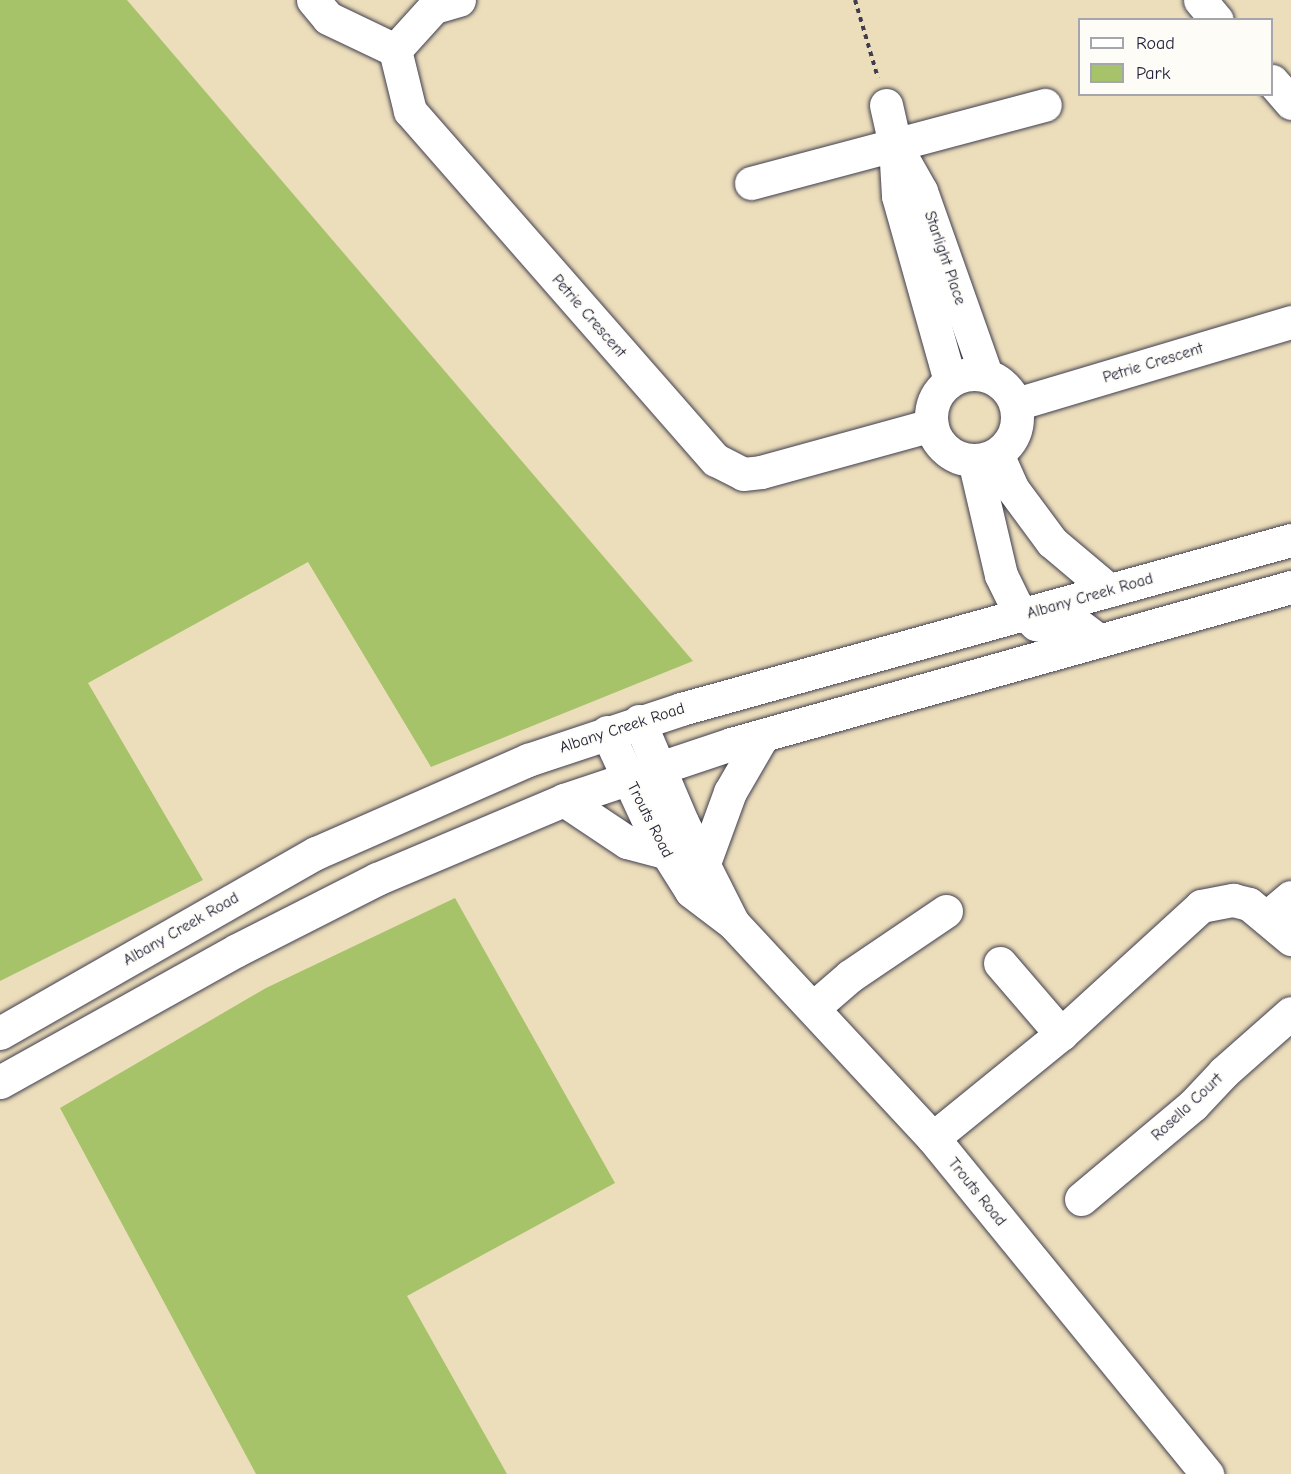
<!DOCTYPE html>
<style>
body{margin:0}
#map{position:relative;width:1291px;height:1474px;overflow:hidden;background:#ecdebb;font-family:"Comic Neue",sans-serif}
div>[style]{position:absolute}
.green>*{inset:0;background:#a6c36a}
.path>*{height:4px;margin-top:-2px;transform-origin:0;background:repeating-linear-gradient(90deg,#403e4e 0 4.5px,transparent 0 9px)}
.roads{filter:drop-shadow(0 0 2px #403e4e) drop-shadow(0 0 2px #403e4e)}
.minor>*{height:33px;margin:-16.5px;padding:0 16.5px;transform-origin:16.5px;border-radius:16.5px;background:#fff}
.minor>.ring{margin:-16.5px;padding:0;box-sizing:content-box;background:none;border:33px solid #fff;border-radius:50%}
.major>*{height:33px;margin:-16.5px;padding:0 16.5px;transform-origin:16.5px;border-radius:16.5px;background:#fff}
span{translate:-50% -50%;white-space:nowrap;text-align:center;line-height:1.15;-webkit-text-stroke:4.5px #fdfcf7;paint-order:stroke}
.street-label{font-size:16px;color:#22223b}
.legend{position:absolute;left:1078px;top:18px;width:195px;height:78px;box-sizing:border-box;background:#fdfcf7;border:2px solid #a5a5ac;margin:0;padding:8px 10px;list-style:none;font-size:18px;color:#22223b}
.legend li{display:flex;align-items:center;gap:12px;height:30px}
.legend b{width:30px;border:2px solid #a5a5ac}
</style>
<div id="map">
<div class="green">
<i style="clip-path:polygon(0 0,127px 0,693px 661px,431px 767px,308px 562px,88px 683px,203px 880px,0 981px)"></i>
<i style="clip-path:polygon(455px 898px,615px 1183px,407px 1296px,507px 1474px,256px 1474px,60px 1108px,266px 988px)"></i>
</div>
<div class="path">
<i style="left:855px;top:0;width:81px;rotate:73.6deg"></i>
</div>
<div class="roads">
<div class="minor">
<i style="left:313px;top:0;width:23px;rotate:50deg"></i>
<i style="left:328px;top:18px;width:74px;rotate:25.5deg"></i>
<i style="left:459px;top:0;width:26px;rotate:164deg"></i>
<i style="left:434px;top:7px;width:58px;rotate:132.2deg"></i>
<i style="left:395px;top:50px;width:63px;rotate:76.2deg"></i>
<i style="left:410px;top:111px;width:464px;rotate:48.8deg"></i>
<i style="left:716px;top:460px;width:30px;rotate:27deg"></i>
<i style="left:743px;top:474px;width:18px;rotate:-6deg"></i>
<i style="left:761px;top:472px;width:177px;rotate:-15.4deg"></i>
<i style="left:1200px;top:0;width:26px;rotate:50deg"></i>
<i style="left:1272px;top:81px;width:29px;rotate:49deg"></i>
<i style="left:886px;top:105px;width:41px;rotate:77.3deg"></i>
<i style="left:895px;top:145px;width:51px;rotate:86.6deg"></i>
<i style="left:898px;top:196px;width:192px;rotate:74.3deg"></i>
<i style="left:899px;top:152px;width:45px;rotate:60.6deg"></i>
<i style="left:921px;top:191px;width:195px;rotate:70.5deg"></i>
<i style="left:751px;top:183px;width:304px;rotate:-14.9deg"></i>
<i class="ring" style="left:931px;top:374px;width:53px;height:53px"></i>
<i style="left:1016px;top:404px;width:287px;rotate:-16.6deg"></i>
<i style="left:997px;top:454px;width:37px;rotate:66deg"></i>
<i style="left:1012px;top:488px;width:67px;rotate:53.5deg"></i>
<i style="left:1052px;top:542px;width:75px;rotate:40.1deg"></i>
<i style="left:974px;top:460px;width:118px;rotate:76.8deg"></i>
<i style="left:1001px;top:575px;width:32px;rotate:64deg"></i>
<i style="left:1015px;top:604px;width:29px;rotate:44deg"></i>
<i style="left:1036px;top:624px;width:19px;rotate:12deg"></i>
<i style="left:1055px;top:628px;width:22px;rotate:-10deg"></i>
<i style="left:1077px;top:624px;width:26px;rotate:37deg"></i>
<i style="left:639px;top:721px;width:110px;rotate:66.9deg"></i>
<i style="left:682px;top:822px;width:111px;rotate:63.2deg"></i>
<i style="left:607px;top:732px;width:107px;rotate:65.1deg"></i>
<i style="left:652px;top:829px;width:73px;rotate:57.8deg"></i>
<i style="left:691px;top:891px;width:53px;rotate:37.3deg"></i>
<i style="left:733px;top:923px;width:294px;rotate:47.1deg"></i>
<i style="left:933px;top:1138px;width:434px;rotate:50.8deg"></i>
<i style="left:1267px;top:917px;width:31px;rotate:-40deg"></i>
<i style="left:1000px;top:963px;width:94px;rotate:49.3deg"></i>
<i style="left:813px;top:1008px;width:49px;rotate:-40.9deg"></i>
<i style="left:850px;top:976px;width:116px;rotate:-34.1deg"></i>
<i style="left:933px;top:1138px;width:165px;rotate:-39.1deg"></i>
<i style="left:1061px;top:1034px;width:190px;rotate:-42.4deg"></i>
<i style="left:1201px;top:906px;width:33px;rotate:-11deg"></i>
<i style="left:1233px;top:900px;width:16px;rotate:14deg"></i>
<i style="left:1249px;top:904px;width:55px;rotate:39.8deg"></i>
<i style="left:1081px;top:1199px;width:146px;rotate:-40deg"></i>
<i style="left:1193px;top:1105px;width:45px;rotate:-46.8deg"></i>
<i style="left:1224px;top:1072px;width:89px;rotate:-41.4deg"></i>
</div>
<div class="major">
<i style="left:564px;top:800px;width:76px;rotate:33.7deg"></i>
<i style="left:627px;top:842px;width:39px;rotate:15deg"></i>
<i style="left:704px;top:863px;width:76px;rotate:-69.9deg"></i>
<i style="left:730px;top:792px;width:66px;rotate:-59.9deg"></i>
<i style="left:0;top:1033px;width:364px;rotate:-29.7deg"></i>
<i style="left:316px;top:853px;width:232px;rotate:-23.7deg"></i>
<i style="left:528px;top:760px;width:161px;rotate:-18.4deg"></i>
<i style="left:681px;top:709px;width:633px;rotate:-15.49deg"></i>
<i style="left:0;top:1082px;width:271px;rotate:-29.1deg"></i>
<i style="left:237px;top:950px;width:157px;rotate:-26.9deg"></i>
<i style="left:377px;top:879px;width:203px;rotate:-22.9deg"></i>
<i style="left:564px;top:800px;width:176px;rotate:-18.5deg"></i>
<i style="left:731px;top:744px;width:582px;rotate:-15.66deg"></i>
</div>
</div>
<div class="street-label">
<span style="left:945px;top:258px;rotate:71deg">Starlight Place</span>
<span style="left:589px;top:316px;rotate:49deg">Petrie Crescent</span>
<span style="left:1153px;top:363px;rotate:-17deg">Petrie Crescent</span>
<span style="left:1090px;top:596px;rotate:-16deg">Albany Creek Road</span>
<span style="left:622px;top:728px;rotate:-18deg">Albany Creek Road</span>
<span style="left:650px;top:820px;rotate:63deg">Trouts Road</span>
<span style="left:181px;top:929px;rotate:-30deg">Albany Creek Road</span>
<span style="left:1187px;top:1107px;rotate:-43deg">Rosella Court</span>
<span style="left:977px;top:1192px;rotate:51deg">Trouts Road</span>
</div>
<ul class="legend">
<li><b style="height:8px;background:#fff"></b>Road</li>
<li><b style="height:16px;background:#a6c36a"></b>Park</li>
</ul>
</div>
